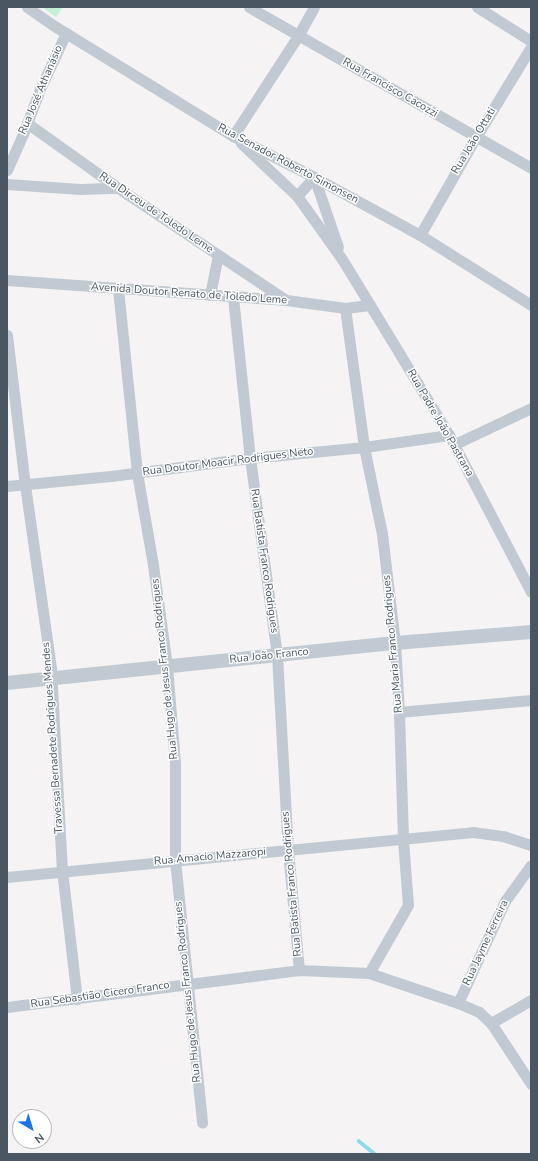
<!DOCTYPE html>
<meta charset="utf-8">
<style>
body{margin:0}
#map{position:relative;width:538px;height:1161px;overflow:hidden;background:#f5f3f3;font-family:"Nunito Sans",sans-serif}
div>[style]{position:absolute}
.green>*{inset:0;background:#c3f1d5}
.stream>*{height:3.5px;margin:-1.75px;padding:0 1.75px;transform-origin:1.75px;border-radius:1.75px;background:#90daee}
.minor>*{height:11px;margin:-5.5px;padding:0 5.5px;transform-origin:5.5px;border-radius:5.5px;background:#c1cad2}
.tertiary>*{height:14px;margin:-7px;padding:0 7px;transform-origin:7px;border-radius:7px;background:#c1cad2}
span{translate:-50% -50%;white-space:nowrap;text-align:center;line-height:1.15;-webkit-text-stroke:3px #fff;paint-order:stroke}
.street-label{font-size:11px;color:#4a5661}
.frame{position:absolute;inset:0;border:8px solid #4a5661;pointer-events:none}
.north{position:absolute;left:12px;top:1109px;width:40px;height:40px;box-sizing:border-box;background:#fff;border:1px solid #b7bbc0;border-radius:50%;rotate:142deg;font-size:11px;font-weight:700;line-height:16px;text-align:center;color:#4a5661}
.north::after{content:'';display:block;margin:auto;width:14px;height:18px;background:#1a73e8;clip-path:polygon(50% 0,100% 100%,50% 72%,0 100%)}
</style>
<div id="map">
<div class="green">
<i style="clip-path:polygon(42px 7px,63px 7px,56px 17px)"></i>
</div>
<div class="stream">
<i style="left:359px;top:1141px;width:21px;rotate:39deg"></i>
</div>
<div class="minor">
<i style="left:27px;top:7px;width:35px;rotate:35deg"></i>
<i style="left:56px;top:27px;width:208px;rotate:31.6deg"></i>
<i style="left:233px;top:136px;width:91px;rotate:26.8deg"></i>
<i style="left:314px;top:177px;width:121px;rotate:28.7deg"></i>
<i style="left:420px;top:235px;width:131px;rotate:32.2deg"></i>
<i style="left:249px;top:7px;width:325px;rotate:29.7deg"></i>
<i style="left:477px;top:7px;width:64px;rotate:32.2deg"></i>
<i style="left:27px;top:123px;width:112px;rotate:35.5deg"></i>
<i style="left:118px;top:188px;width:202px;rotate:33.7deg"></i>
<i style="left:233px;top:136px;width:119px;rotate:-57deg"></i>
<i style="left:298px;top:36px;width:33px;rotate:-61deg"></i>
<i style="left:241px;top:143px;width:77px;rotate:43.4deg"></i>
<i style="left:297px;top:196px;width:77px;rotate:54.5deg"></i>
<i style="left:342px;top:259px;width:206px;rotate:58.7deg"></i>
<i style="left:449px;top:435px;width:177px;rotate:62.4deg"></i>
<i style="left:7px;top:170px;width:39px;rotate:-66deg"></i>
<i style="left:23px;top:134px;width:48px;rotate:-69.3deg"></i>
<i style="left:40px;top:89px;width:62px;rotate:-65.1deg"></i>
<i style="left:314px;top:177px;width:74px;rotate:71.1deg"></i>
<i style="left:7px;top:184px;width:73px;rotate:3.9deg"></i>
<i style="left:80px;top:189px;width:38px;rotate:-2deg"></i>
<i style="left:297px;top:196px;width:25px;rotate:-48deg"></i>
<i style="left:420px;top:235px;width:113px;rotate:-60.3deg"></i>
<i style="left:476px;top:137px;width:105px;rotate:-58.6deg"></i>
<i style="left:7px;top:280px;width:280px;rotate:4.1deg"></i>
<i style="left:286px;top:300px;width:60px;rotate:7.7deg"></i>
<i style="left:345px;top:308px;width:25px;rotate:-7deg"></i>
<i style="left:118px;top:289px;width:185px;rotate:84.1deg"></i>
<i style="left:137px;top:473px;width:93px;rotate:80.1deg"></i>
<i style="left:153px;top:565px;width:102px;rotate:82.1deg"></i>
<i style="left:167px;top:666px;width:97px;rotate:85.3deg"></i>
<i style="left:175px;top:763px;width:97px;rotate:90deg"></i>
<i style="left:175px;top:860px;width:264px;rotate:84.1deg"></i>
<i style="left:210px;top:295px;width:41px;rotate:-78.7deg"></i>
<i style="left:233px;top:297px;width:162px;rotate:84deg"></i>
<i style="left:250px;top:458px;width:199px;rotate:82.2deg"></i>
<i style="left:277px;top:655px;width:195px;rotate:86.8deg"></i>
<i style="left:288px;top:850px;width:121px;rotate:84.8deg"></i>
<i style="left:345px;top:308px;width:140px;rotate:82.2deg"></i>
<i style="left:364px;top:447px;width:89px;rotate:78.3deg"></i>
<i style="left:382px;top:534px;width:110px;rotate:83.2deg"></i>
<i style="left:395px;top:643px;width:69px;rotate:86.7deg"></i>
<i style="left:399px;top:712px;width:128px;rotate:88.2deg"></i>
<i style="left:403px;top:840px;width:65px;rotate:85.6deg"></i>
<i style="left:408px;top:905px;width:78px;rotate:119.8deg"></i>
<i style="left:7px;top:335px;width:151px;rotate:83.2deg"></i>
<i style="left:25px;top:485px;width:185px;rotate:81.9deg"></i>
<i style="left:51px;top:668px;width:202px;rotate:86.9deg"></i>
<i style="left:62px;top:870px;width:130px;rotate:83.4deg"></i>
<i style="left:455px;top:444px;width:84px;rotate:-25.3deg"></i>
<i style="left:7px;top:486px;width:104px;rotate:-5.5deg"></i>
<i style="left:111px;top:476px;width:140px;rotate:-7.4deg"></i>
<i style="left:250px;top:458px;width:115px;rotate:-5.5deg"></i>
<i style="left:364px;top:447px;width:86px;rotate:-8deg"></i>
<i style="left:399px;top:712px;width:133px;rotate:-5.2deg"></i>
<i style="left:7px;top:877px;width:468px;rotate:-5.5deg"></i>
<i style="left:473px;top:832px;width:30px;rotate:8deg"></i>
<i style="left:503px;top:836px;width:29px;rotate:18deg"></i>
<i style="left:458px;top:1003px;width:112px;rotate:-65.3deg"></i>
<i style="left:505px;top:901px;width:44px;rotate:-54.2deg"></i>
<i style="left:7px;top:1007px;width:294px;rotate:-7.2deg"></i>
<i style="left:299px;top:970px;width:70px;rotate:2.5deg"></i>
<i style="left:369px;top:973px;width:94px;rotate:18.6deg"></i>
<i style="left:458px;top:1003px;width:23px;rotate:23deg"></i>
<i style="left:479px;top:1012px;width:16px;rotate:43deg"></i>
<i style="left:491px;top:1023px;width:73px;rotate:56.7deg"></i>
<i style="left:491px;top:1023px;width:46px;rotate:-29.9deg"></i>
</div>
<div class="tertiary">
<i style="left:7px;top:683px;width:390px;rotate:-5.9deg"></i>
<i style="left:395px;top:643px;width:136px;rotate:-4.6deg"></i>
</div>
<div class="street-label">
<span style="left:390px;top:88px;rotate:30deg">Rua Francisco Cacozzi</span>
<span style="left:41px;top:90px;rotate:-67deg">Rua José Athanásio</span>
<span style="left:474px;top:141px;rotate:-59deg">Rua João Ottati</span>
<span style="left:288px;top:164px;rotate:28deg">Rua Senador Roberto Simonsen</span>
<span style="left:156px;top:213px;rotate:34deg">Rua Dirceu de Toledo Leme</span>
<span style="left:189px;top:294px;rotate:4deg">Avenida Doutor Renato de Toledo Leme</span>
<span style="left:440px;top:423px;rotate:60deg">Rua Padre João Pastrana</span>
<span style="left:228px;top:462px;rotate:-7deg">Rua Doutor Moacir Rodrigues Neto</span>
<span style="left:264px;top:561px;rotate:82deg">Rua Batista Franco Rodrigues</span>
<span style="left:393px;top:644px;rotate:-95deg">Rua Maria Franco Rodrigues</span>
<span style="left:269px;top:656px;rotate:-6deg">Rua João Franco</span>
<span style="left:165px;top:669px;rotate:-96deg">Rua Hugo de Jesus Franco Rodrigues</span>
<span style="left:53px;top:738px;rotate:-94deg">Travessa Bernadete Rodrigues Mendes</span>
<span style="left:210px;top:857px;rotate:-5deg">Rua Amacio Mazzaropi</span>
<span style="left:292px;top:884px;rotate:-95deg">Rua Batista Franco Rodrigues</span>
<span style="left:486px;top:943px;rotate:-65deg">Rua Jayme Ferreira</span>
<span style="left:188px;top:992px;rotate:-96deg">Rua Hugo de Jesus Franco Rodrigues</span>
<span style="left:100px;top:995px;rotate:-8deg">Rua Sebastião Cicero Franco</span>
</div>
<div class="frame"></div>
<div class="north">N</div>
</div>
